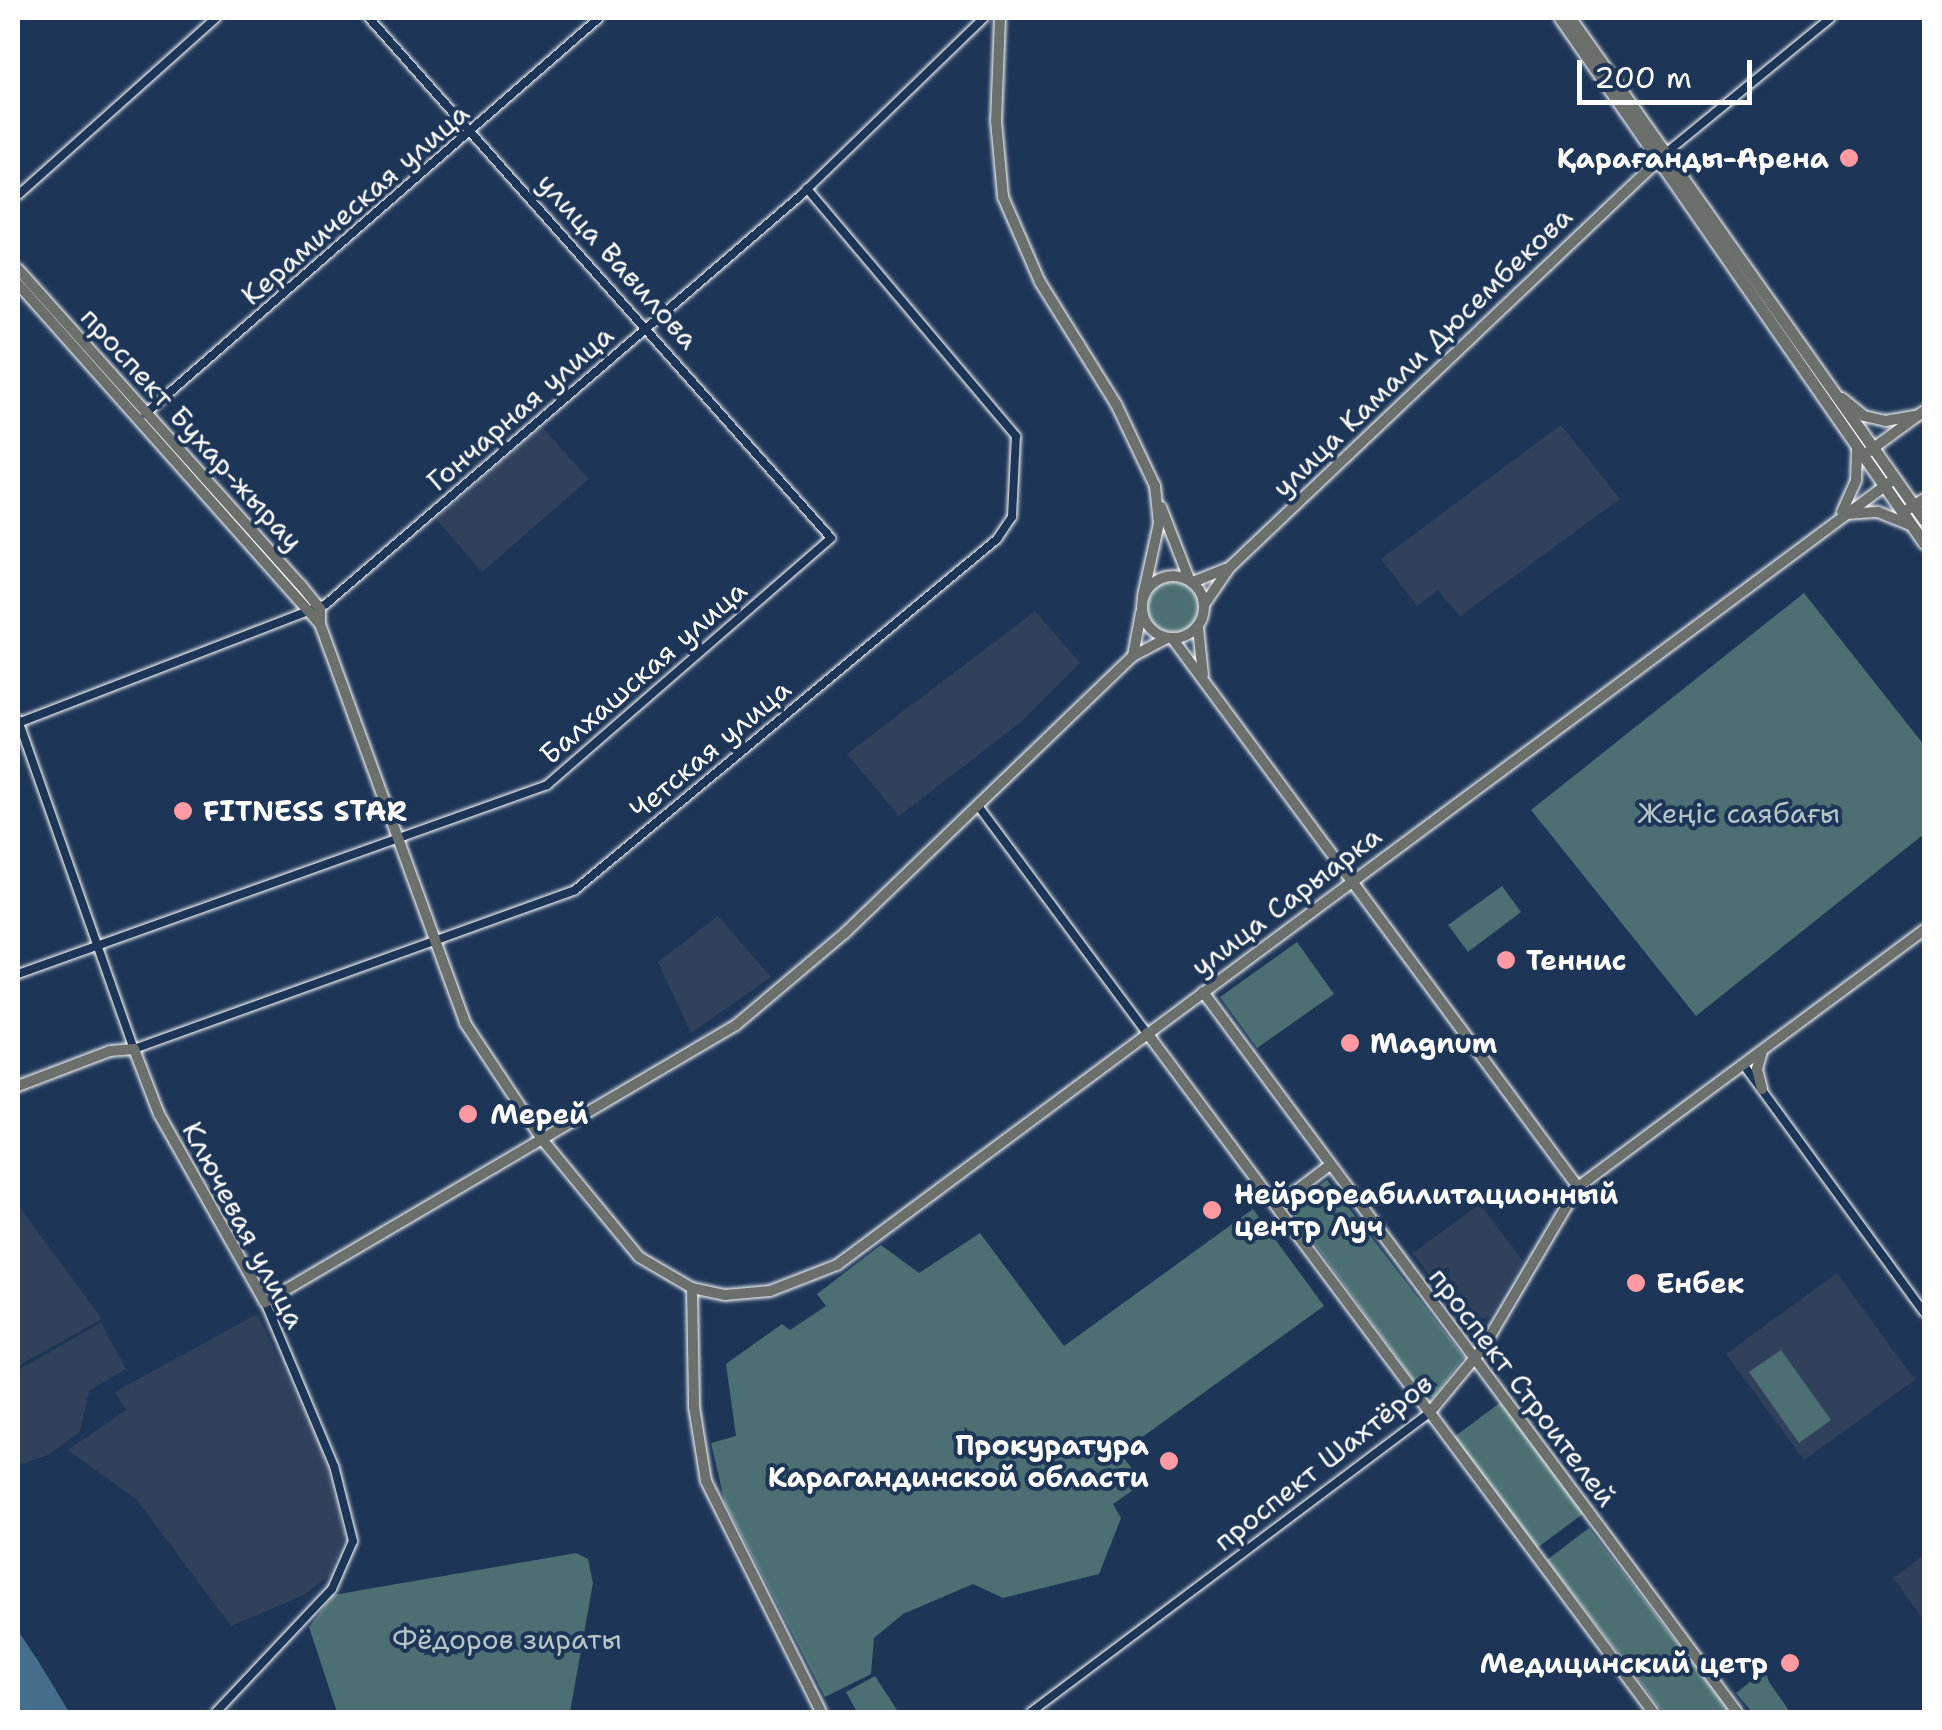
<!DOCTYPE html>
<meta charset="utf-8">
<style>
body{margin:0}
#map{position:relative;width:1942px;height:1730px;overflow:hidden;background:#1d3557;font-family:"Shantell Sans",sans-serif}
div>[style]{position:absolute}
.built>*{inset:0;background:#31415c}
.green>*{inset:0;background:#4b6f72}
.round{border-radius:50%}
.water>*{inset:0;background:#456e8c}
.roads{filter:drop-shadow(0 0 2px #fff) drop-shadow(0 0 2px #fff)}
.minor>*{height:8px;margin:-4px;padding:0 4px;transform-origin:4px;border-radius:4px;background:#1d3557}
.major>*{height:10px;margin:-5px;padding:0 5px;transform-origin:5px;border-radius:5px;background:#6c706d}
.major>.ring{margin:-5px;padding:0;box-sizing:content-box;background:none;border:10px solid #6c706d;border-radius:50%}
.highway>*{height:11px;margin:-5.5px;padding:0 5.5px;transform-origin:5.5px;border-radius:5.5px;background:#6c706d}
.dots>*{width:28px;height:28px;translate:-50% -50%;box-sizing:border-box;border:5px solid #1d3557;border-radius:50%}
span{translate:-50% -50%;white-space:nowrap;text-align:center;line-height:1.15;-webkit-text-stroke:8px #1d3557;paint-order:stroke}
.poi-label{font-size:28px;color:#fff;font-weight:700}
.right{translate:-100% -50%;text-align:right}
.left{translate:0 -50%;text-align:left}
.street-label{font-size:28px;color:#fff}
.park-label{font-size:28px;color:#b7c5c7}
.frame{position:absolute;inset:0;border:20px solid #fff;pointer-events:none}
.scale{position:absolute;left:1577px;top:60px;width:175px;height:45px;box-sizing:border-box;border:5px solid #fff;border-top:0;padding-left:12px;font-size:30px;line-height:35px;white-space:nowrap;color:#fff;-webkit-text-stroke:8px #1d3557;paint-order:stroke}
</style>
<div id="map">
<div class="built">
<i style="clip-path:polygon(1561px 425px,1620px 499px,1460px 616px,1438px 590px,1417px 606px,1381px 559px)"></i>
<i style="clip-path:polygon(541px 426px,589px 479px,482px 572px,436px 519px)"></i>
<i style="clip-path:polygon(1035px 611px,1080px 663px,1020px 723px,899px 816px,847px 754px)"></i>
<i style="clip-path:polygon(718px 916px,771px 977px,691px 1033px,658px 962px)"></i>
<i style="clip-path:polygon(1480px 1204px,1523px 1261px,1475px 1341px,1413px 1253px)"></i>
<i style="clip-path:polygon(18px 1205px,102px 1319px,18px 1366px)"></i>
<i style="clip-path:polygon(1837px 1273px,1915px 1380px,1804px 1460px,1726px 1354px)"></i>
<i style="clip-path:polygon(257px 1314px,321px 1447px,345px 1535px,330px 1575px,304px 1595px,231px 1626px,137px 1500px,68px 1450px,126px 1410px,115px 1392px)"></i>
<i style="clip-path:polygon(101px 1323px,126px 1369px,89px 1391px,80px 1432px,48px 1455px,18px 1465px,18px 1370px)"></i>
<i style="clip-path:polygon(1924px 1555px,1924px 1621px,1893px 1578px)"></i>
</div>
<div class="green">
<i class="round" style="left:1148px;top:582px;width:50px;height:50px"></i>
<i style="clip-path:polygon(1804px 593px,1924px 745px,1924px 834px,1696px 1016px,1531px 810px)"></i>
<i style="clip-path:polygon(1502px 886px,1521px 912px,1468px 952px,1448px 925px)"></i>
<i style="clip-path:polygon(1297px 942px,1334px 994px,1257px 1048px,1220px 997px)"></i>
<i style="clip-path:polygon(1327px 1180px,1464px 1357px,1434px 1397px,1425px 1396px,1293px 1214px,1291px 1206px)"></i>
<i style="clip-path:polygon(1253px 1209px,1324px 1306px,1120px 1453px,1143px 1483px,1113px 1504px,1121px 1518px,1099px 1574px,1003px 1598px,973px 1584px,903px 1614px,874px 1638px,871px 1674px,825px 1697px,725px 1503px,711px 1443px,736px 1436px,726px 1364px,782px 1324px,790px 1330px,826px 1306px,817px 1294px,881px 1245px,919px 1273px,980px 1233px,1064px 1346px)"></i>
<i style="clip-path:polygon(1781px 1350px,1831px 1420px,1799px 1443px,1749px 1372px)"></i>
<i style="clip-path:polygon(1501px 1402px,1584px 1513px,1537px 1548px,1454px 1437px)"></i>
<i style="clip-path:polygon(1589px 1528px,1730px 1712px,1663px 1712px,1547px 1560px)"></i>
<i style="clip-path:polygon(576px 1553px,588px 1559px,593px 1583px,570px 1712px,337px 1712px,309px 1627px,333px 1595px)"></i>
<i style="clip-path:polygon(1765px 1670px,1769px 1682px,1790px 1712px,1752px 1712px,1736px 1693px)"></i>
<i style="clip-path:polygon(875px 1676px,897px 1710px,857px 1712px,846px 1692px)"></i>
</div>
<div class="water">
<i style="clip-path:polygon(18px 1631px,37px 1659px,69px 1712px,18px 1712px)"></i>
</div>
<div class="roads">
<div class="minor">
<i style="left:1667px;top:152px;width:212px;rotate:-39.3deg"></i>
<i style="left:18px;top:195px;width:266px;rotate:-41.8deg"></i>
<i style="left:145px;top:414px;width:602px;rotate:-41.1deg"></i>
<i style="left:18px;top:720px;width:349px;rotate:70.6deg"></i>
<i style="left:134px;top:1049px;width:469px;rotate:-19.8deg"></i>
<i style="left:575px;top:890px;width:549px;rotate:-39.75deg"></i>
<i style="left:997px;top:539px;width:27px;rotate:-56deg"></i>
<i style="left:1012px;top:517px;width:81px;rotate:-87.2deg"></i>
<i style="left:1016px;top:436px;width:324px;rotate:-130.2deg"></i>
<i style="left:18px;top:723px;width:330px;rotate:-21.1deg"></i>
<i style="left:326px;top:604px;width:625px;rotate:-40.72deg"></i>
<i style="left:800px;top:196px;width:256px;rotate:-44.1deg"></i>
<i style="left:979px;top:807px;width:282px;rotate:53.4deg"></i>
<i style="left:18px;top:974px;width:562px;rotate:-19.66deg"></i>
<i style="left:547px;top:785px;width:376px;rotate:-41deg"></i>
<i style="left:831px;top:538px;width:696px;rotate:-131.62deg"></i>
<i style="left:1743px;top:1064px;width:307px;rotate:53.9deg"></i>
<i style="left:216px;top:1712px;width:169px;rotate:-46.7deg"></i>
<i style="left:332px;top:1589px;width:52px;rotate:-66.4deg"></i>
<i style="left:353px;top:1541px;width:77px;rotate:-104.2deg"></i>
<i style="left:334px;top:1466px;width:178px;rotate:-112.8deg"></i>
<i style="left:1031px;top:1712px;width:499px;rotate:-36.9deg"></i>
</div>
<div class="major">
<i style="left:1000px;top:18px;width:103px;rotate:92.2deg"></i>
<i style="left:996px;top:121px;width:76px;rotate:84.7deg"></i>
<i style="left:1003px;top:197px;width:93px;rotate:66.5deg"></i>
<i style="left:1040px;top:282px;width:144px;rotate:58.1deg"></i>
<i style="left:1116px;top:404px;width:91px;rotate:64.6deg"></i>
<i style="left:1155px;top:486px;width:37px;rotate:84deg"></i>
<i style="left:1159px;top:523px;width:75px;rotate:102.4deg"></i>
<i style="left:18px;top:269px;width:423px;rotate:48.2deg"></i>
<i style="left:300px;top:584px;width:32px;rotate:51deg"></i>
<i style="left:320px;top:609px;width:14px;rotate:90deg"></i>
<i style="left:18px;top:284px;width:455px;rotate:48.4deg"></i>
<i style="left:320px;top:624px;width:425px;rotate:70deg"></i>
<i style="left:465px;top:1023px;width:138px;rotate:56.5deg"></i>
<i style="left:541px;top:1138px;width:154px;rotate:50.5deg"></i>
<i style="left:639px;top:1257px;width:61px;rotate:30.3deg"></i>
<i style="left:692px;top:1288px;width:34px;rotate:12deg"></i>
<i style="left:725px;top:1295px;width:45px;rotate:-5.1deg"></i>
<i style="left:770px;top:1291px;width:72px;rotate:-21.2deg"></i>
<i style="left:837px;top:1265px;width:1312px;rotate:-36.63deg"></i>
<i style="left:1842px;top:398px;width:28px;rotate:39deg"></i>
<i style="left:1864px;top:416px;width:22px;rotate:13deg"></i>
<i style="left:1885px;top:421px;width:34px;rotate:-10deg"></i>
<i style="left:1864px;top:455px;width:74px;rotate:-36.3deg"></i>
<i style="left:1161px;top:507px;width:77px;rotate:68.7deg"></i>
<i style="left:1908px;top:509px;width:19px;rotate:-32deg"></i>
<i style="left:1842px;top:512px;width:35px;rotate:-66deg"></i>
<i style="left:1856px;top:480px;width:33px;rotate:-88deg"></i>
<i style="left:1847px;top:514px;width:31px;rotate:-4deg"></i>
<i style="left:1878px;top:512px;width:37px;rotate:22deg"></i>
<i class="ring" style="left:1142px;top:576px;width:52px;height:52px"></i>
<i style="left:1193px;top:582px;width:35px;rotate:-22deg"></i>
<i style="left:1204px;top:605px;width:46px;rotate:-55.6deg"></i>
<i style="left:1230px;top:567px;width:598px;rotate:-43.51deg"></i>
<i style="left:1198px;top:628px;width:47px;rotate:83.9deg"></i>
<i style="left:1172px;top:638px;width:683px;rotate:53.52deg"></i>
<i style="left:1133px;top:656px;width:44px;rotate:-79.5deg"></i>
<i style="left:1203px;top:992px;width:896px;rotate:53.44deg"></i>
<i style="left:1147px;top:1033px;width:847px;rotate:53.31deg"></i>
<i style="left:18px;top:1086px;width:98px;rotate:-20.8deg"></i>
<i style="left:110px;top:1051px;width:24px;rotate:-5deg"></i>
<i style="left:134px;top:1049px;width:70px;rotate:69deg"></i>
<i style="left:159px;top:1114px;width:216px;rotate:60.6deg"></i>
<i style="left:265px;top:1302px;width:546px;rotate:-30.46deg"></i>
<i style="left:736px;top:1025px;width:143px;rotate:-40.2deg"></i>
<i style="left:845px;top:933px;width:400px;rotate:-43.9deg"></i>
<i style="left:1133px;top:656px;width:38px;rotate:-28deg"></i>
<i style="left:1762px;top:1089px;width:21px;rotate:-104deg"></i>
<i style="left:1757px;top:1069px;width:18px;rotate:-74deg"></i>
<i style="left:1276px;top:1206px;width:68px;rotate:-37.2deg"></i>
<i style="left:692px;top:1288px;width:119px;rotate:89deg"></i>
<i style="left:694px;top:1407px;width:75px;rotate:80.8deg"></i>
<i style="left:706px;top:1481px;width:258px;rotate:63.5deg"></i>
<i style="left:1430px;top:1412px;width:83px;rotate:-50.4deg"></i>
<i style="left:1483px;top:1348px;width:187px;rotate:-59.5deg"></i>
<i style="left:1578px;top:1187px;width:431px;rotate:-36.6deg"></i>
</div>
<div class="highway">
<i style="left:1560px;top:18px;width:639px;rotate:55.27deg"></i>
<i style="left:1570px;top:18px;width:614px;rotate:54.81deg"></i>
</div>
</div>
<div class="dots">
<i style="left:1849px;top:158px;background:#ff9aa2"></i>
<i style="left:183px;top:811px;background:#ff9aa2"></i>
<i style="left:1506px;top:960px;background:#ff9aa2"></i>
<i style="left:1350px;top:1043px;background:#ff9aa2"></i>
<i style="left:468px;top:1114px;background:#ff9aa2"></i>
<i style="left:1212px;top:1210px;background:#ff9aa2"></i>
<i style="left:1636px;top:1283px;background:#ff9aa2"></i>
<i style="left:1169px;top:1461px;background:#ff9aa2"></i>
<i style="left:1790px;top:1663px;background:#ff9aa2"></i>
</div>
<div class="poi-label">
<span class="right" style="left:1829px;top:158px">Қарағанды-Арена</span>
<span class="left" style="left:203px;top:811px">FITNESS STAR</span>
<span class="left" style="left:1526px;top:960px">Теннис</span>
<span class="left" style="left:1370px;top:1043px">Magnum</span>
<span class="left" style="left:490px;top:1114px">Мерей</span>
<span class="left" style="left:1234px;top:1210px">Нейрореабилитационный<br>центр Луч</span>
<span class="left" style="left:1656px;top:1283px">Енбек</span>
<span class="right" style="left:1149px;top:1461px">Прокуратура<br>Карагандинской области</span>
<span class="right" style="left:1768px;top:1663px">Медицинский цетр</span>
</div>
<div class="street-label">
<span style="left:355px;top:204px;rotate:-41deg">Керамическая улица</span>
<span style="left:618px;top:261px;rotate:48deg">улица Вавилова</span>
<span style="left:1422px;top:352px;rotate:-44deg">улица Камали Дюсембекова</span>
<span style="left:520px;top:408px;rotate:-41deg">Гончарная улица</span>
<span style="left:192px;top:429px;rotate:48deg">проспект Бухар-жырау</span>
<span style="left:643px;top:672px;rotate:-41deg">Балхашская улица</span>
<span style="left:710px;top:749px;rotate:-40deg">Четская улица</span>
<span style="left:1286px;top:901px;rotate:-37deg">улица Сарыарка</span>
<span style="left:244px;top:1225px;rotate:62deg">Ключевая улица</span>
<span style="left:1523px;top:1387px;rotate:53deg">проспект Строителей</span>
<span style="left:1323px;top:1462px;rotate:-38deg">проспект Шахтёров</span>
</div>
<div class="park-label">
<span style="left:1739px;top:813px">Жеңіс саябағы</span>
<span style="left:507px;top:1639px">Фёдоров зираты</span>
</div>
<div class="frame"></div>
<div class="scale">200 m</div>
</div>
